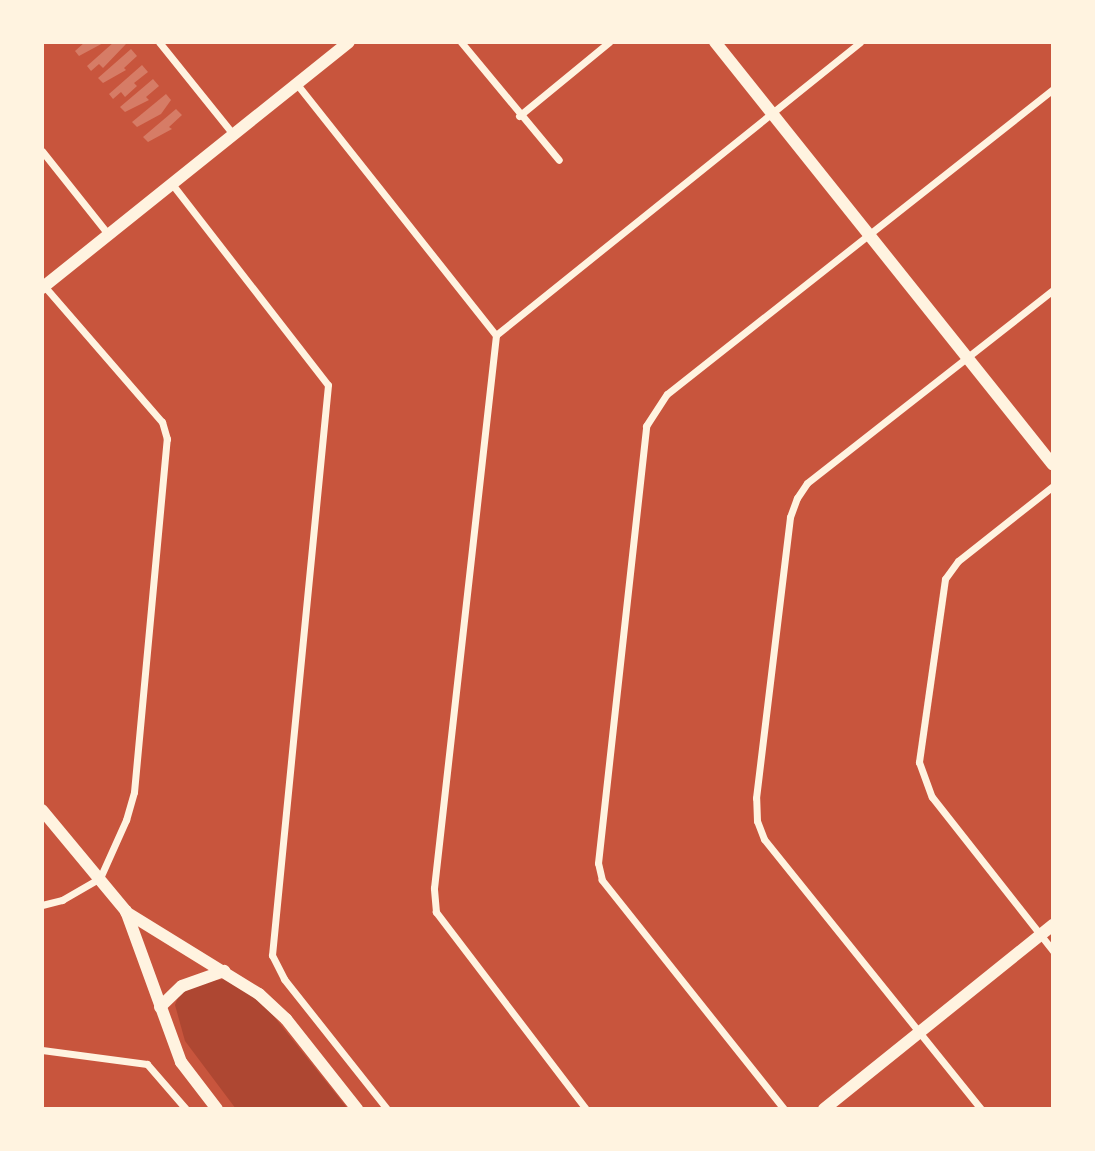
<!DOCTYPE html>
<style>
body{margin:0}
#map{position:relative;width:1095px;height:1151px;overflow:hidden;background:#c8553d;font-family:"Public Sans",sans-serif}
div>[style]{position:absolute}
.green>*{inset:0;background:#ae4732}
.building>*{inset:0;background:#d67c66}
.minor>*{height:7px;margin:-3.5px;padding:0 3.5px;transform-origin:3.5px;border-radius:3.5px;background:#fff3e0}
.tertiary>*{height:12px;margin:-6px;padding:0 6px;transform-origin:6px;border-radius:6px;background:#fff3e0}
span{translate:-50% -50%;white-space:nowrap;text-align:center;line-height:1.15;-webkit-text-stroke:6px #fff3e0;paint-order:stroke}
.frame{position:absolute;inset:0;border:44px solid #fff3e0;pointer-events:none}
</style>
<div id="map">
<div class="green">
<i style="clip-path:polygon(226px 979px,264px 1004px,348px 1109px,236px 1109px,185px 1041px,175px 1005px,180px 992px,197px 982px)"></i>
</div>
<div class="building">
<i style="clip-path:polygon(85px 42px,105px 42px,79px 56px,75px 51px)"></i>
<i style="clip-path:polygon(114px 42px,126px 44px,103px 68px,99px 64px,91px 71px,87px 66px)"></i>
<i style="clip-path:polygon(131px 49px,137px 56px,124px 68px,126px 70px,103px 83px,98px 78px)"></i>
<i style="clip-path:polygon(142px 65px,148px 72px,134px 83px,137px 86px,125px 97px,121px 92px,113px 99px,109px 94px)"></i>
<i style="clip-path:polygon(153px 79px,159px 86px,146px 97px,149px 100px,125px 112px,120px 107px)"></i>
<i style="clip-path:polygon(166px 94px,171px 100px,161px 114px,137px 127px,132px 122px)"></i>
<i style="clip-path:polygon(176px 109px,182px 115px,169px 127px,172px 129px,148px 142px,143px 137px)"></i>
</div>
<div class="minor">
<i style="left:159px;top:42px;width:118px;rotate:51.2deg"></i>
<i style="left:461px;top:42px;width:153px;rotate:50.3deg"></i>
<i style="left:296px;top:83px;width:322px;rotate:51.6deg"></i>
<i style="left:519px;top:116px;width:117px;rotate:-39.4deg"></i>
<i style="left:42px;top:151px;width:106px;rotate:51.5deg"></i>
<i style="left:172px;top:184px;width:254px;rotate:52.2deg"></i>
<i style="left:328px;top:385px;width:573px;rotate:95.61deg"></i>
<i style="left:272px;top:955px;width:27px;rotate:63deg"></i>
<i style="left:284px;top:979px;width:166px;rotate:51.6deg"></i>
<i style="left:1053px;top:486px;width:121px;rotate:141.7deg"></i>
<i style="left:958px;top:561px;width:22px;rotate:126deg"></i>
<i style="left:945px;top:579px;width:185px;rotate:98.1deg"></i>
<i style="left:919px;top:762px;width:37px;rotate:70deg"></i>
<i style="left:932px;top:797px;width:196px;rotate:51.8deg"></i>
<i style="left:42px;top:905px;width:21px;rotate:-14deg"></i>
<i style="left:62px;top:900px;width:44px;rotate:-30.1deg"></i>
<i style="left:100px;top:878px;width:64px;rotate:-65.9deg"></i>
<i style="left:126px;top:820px;width:29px;rotate:-74deg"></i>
<i style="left:134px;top:792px;width:355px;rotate:-84.7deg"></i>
<i style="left:167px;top:439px;width:18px;rotate:-106deg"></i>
<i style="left:162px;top:422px;width:180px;rotate:-130.9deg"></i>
<i style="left:42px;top:1050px;width:106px;rotate:7.6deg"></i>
<i style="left:147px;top:1064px;width:60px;rotate:49.1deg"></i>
<i style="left:586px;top:1109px;width:248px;rotate:-127.3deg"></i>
<i style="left:436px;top:912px;width:24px;rotate:-95deg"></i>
<i style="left:434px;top:888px;width:556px;rotate:-83.6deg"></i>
<i style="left:496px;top:335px;width:467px;rotate:-38.8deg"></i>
<i style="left:784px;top:1109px;width:293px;rotate:-128.5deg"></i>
<i style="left:602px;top:880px;width:17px;rotate:-103deg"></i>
<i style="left:598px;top:863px;width:440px;rotate:-83.7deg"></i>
<i style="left:646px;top:426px;width:38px;rotate:-57deg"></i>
<i style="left:667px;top:394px;width:492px;rotate:-38.3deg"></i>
<i style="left:981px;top:1109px;width:346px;rotate:-128.8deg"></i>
<i style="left:764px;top:839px;width:19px;rotate:-111deg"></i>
<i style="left:757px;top:821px;width:23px;rotate:-92deg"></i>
<i style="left:756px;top:798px;width:283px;rotate:-83.1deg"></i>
<i style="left:790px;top:517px;width:20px;rotate:-70deg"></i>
<i style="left:797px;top:498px;width:18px;rotate:-56deg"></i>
<i style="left:807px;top:483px;width:313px;rotate:-38.1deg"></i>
</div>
<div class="tertiary">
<i style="left:715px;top:42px;width:541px;rotate:51.37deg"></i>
<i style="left:42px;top:288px;width:393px;rotate:-38.7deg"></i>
<i style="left:42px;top:810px;width:131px;rotate:50.3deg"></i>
<i style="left:126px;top:911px;width:161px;rotate:70deg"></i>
<i style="left:181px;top:1062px;width:59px;rotate:52.5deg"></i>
<i style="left:126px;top:912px;width:156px;rotate:31.7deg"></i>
<i style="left:259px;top:994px;width:37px;rotate:43deg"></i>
<i style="left:286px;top:1019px;width:115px;rotate:51.7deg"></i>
<i style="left:160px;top:1007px;width:30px;rotate:-44deg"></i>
<i style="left:182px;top:986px;width:45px;rotate:-19.7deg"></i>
<i style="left:824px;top:1109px;width:294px;rotate:-38.8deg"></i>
</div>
<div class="frame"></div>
</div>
